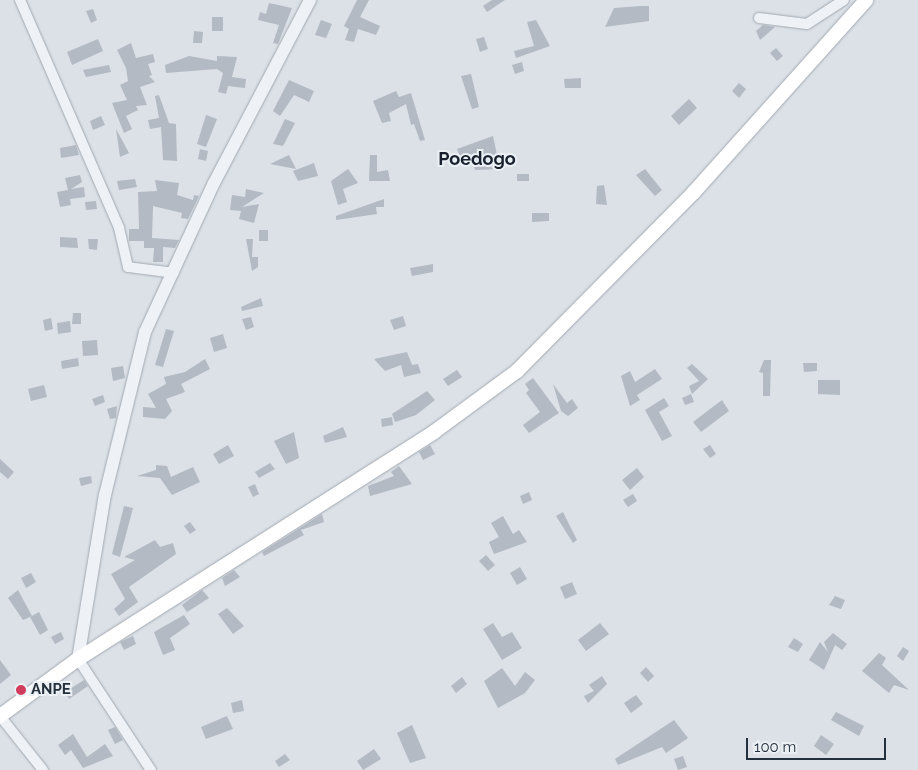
<!DOCTYPE html>
<style>
body{margin:0}
#map{position:relative;width:918px;height:770px;overflow:hidden;background:#dce1e7;font-family:Raleway,sans-serif}
div>[style]{position:absolute}
.building>*{inset:0;background:#b3bac3}
.roads{filter:drop-shadow(0 0 1px #a1a8b1) drop-shadow(0 0 1px #a1a8b1)}
.minor>*{height:10px;margin:-5px;padding:0 5px;transform-origin:5px;border-radius:5px;background:#eef1f5}
.tertiary>*{height:12px;margin:-6px;padding:0 6px;transform-origin:6px;border-radius:6px;background:#eef1f5}
.secondary>*{height:14px;margin:-7px;padding:0 7px;transform-origin:7px;border-radius:7px;background:#fff}
.dots>*{width:14px;height:14px;translate:-50% -50%;box-sizing:border-box;border:2px solid #ebf0f4;border-radius:50%}
span{translate:-50% -50%;white-space:nowrap;text-align:center;line-height:1.15;-webkit-text-stroke:4px #ebf0f4;paint-order:stroke}
.poi-label{font-size:15px;color:#25303d;font-weight:700}
.left{translate:0 -50%;text-align:left}
.quarter-label{font-size:18px;color:#18212d;font-weight:700}
.scale{position:absolute;left:746px;top:738px;width:140px;height:22px;box-sizing:border-box;border:2px solid #25303d;border-top:0;padding-left:6px;font-size:15px;line-height:18px;white-space:nowrap;color:#25303d;-webkit-text-stroke:4px #ebf0f4;paint-order:stroke}
</style>
<div id="map">
<div class="building">
<i style="clip-path:polygon(357px 0,369px 0,360px 17px,380px 26px,376px 35px,358px 29px,354px 42px,345px 40px,349px 29px,344px 26px)"></i>
<i style="clip-path:polygon(492px 0,505px 0,487px 12px,483px 6px)"></i>
<i style="clip-path:polygon(269px 3px,292px 8px,278px 44px,273px 43px,279px 25px,258px 20px,260px 12px,266px 14px)"></i>
<i style="clip-path:polygon(641px 6px,649px 6px,649px 21px,605px 27px,614px 8px)"></i>
<i style="clip-path:polygon(93px 9px,97px 20px,91px 23px,86px 11px)"></i>
<i style="clip-path:polygon(212px 17px,223px 17px,223px 31px,212px 31px)"></i>
<i style="clip-path:polygon(321px 20px,332px 24px,326px 38px,315px 35px)"></i>
<i style="clip-path:polygon(536px 20px,550px 46px,516px 58px,514px 51px,534px 46px,527px 22px)"></i>
<i style="clip-path:polygon(763px 25px,775px 27px,760px 40px,756px 31px)"></i>
<i style="clip-path:polygon(194px 31px,203px 32px,202px 43px,193px 43px)"></i>
<i style="clip-path:polygon(484px 37px,488px 49px,480px 52px,476px 39px)"></i>
<i style="clip-path:polygon(98px 39px,103px 51px,72px 65px,67px 52px)"></i>
<i style="clip-path:polygon(131px 43px,136px 58px,153px 54px,155px 62px,148px 64px,152px 75px,149px 76px,155px 82px,140px 87px,147px 105px,136px 106px,138px 110px,126px 116px,132px 129px,124px 133px,112px 103px,127px 100px,120px 85px,128px 81px,126px 68px,117px 50px)"></i>
<i style="clip-path:polygon(776px 48px,783px 56px,777px 61px,770px 53px)"></i>
<i style="clip-path:polygon(189px 56px,217px 61px,217px 56px,237px 57px,232px 77px,246px 79px,245px 88px,228px 86px,226px 94px,218px 92px,223px 73px,217px 69px,166px 73px,165px 65px)"></i>
<i style="clip-path:polygon(522px 62px,524px 71px,515px 74px,512px 65px)"></i>
<i style="clip-path:polygon(109px 65px,111px 72px,86px 77px,83px 70px)"></i>
<i style="clip-path:polygon(471px 74px,479px 107px,472px 109px,461px 76px)"></i>
<i style="clip-path:polygon(581px 78px,581px 88px,565px 88px,564px 79px)"></i>
<i style="clip-path:polygon(289px 80px,314px 91px,309px 102px,294px 95px,280px 116px,273px 111px)"></i>
<i style="clip-path:polygon(739px 83px,746px 89px,739px 98px,732px 91px)"></i>
<i style="clip-path:polygon(396px 91px,399px 97px,411px 93px,425px 140px,420px 141px,414px 124px,411px 125px,406px 104px,389px 113px,391px 121px,382px 123px,373px 101px)"></i>
<i style="clip-path:polygon(159px 95px,169px 123px,176px 124px,177px 161px,163px 160px,161px 127px,150px 129px,148px 120px,159px 118px,155px 96px)"></i>
<i style="clip-path:polygon(689px 99px,697px 108px,679px 125px,671px 116px)"></i>
<i style="clip-path:polygon(206px 115px,217px 119px,206px 147px,197px 144px)"></i>
<i style="clip-path:polygon(101px 116px,105px 125px,93px 130px,90px 121px)"></i>
<i style="clip-path:polygon(285px 119px,295px 123px,283px 146px,273px 144px)"></i>
<i style="clip-path:polygon(116px 129px,129px 153px,120px 157px)"></i>
<i style="clip-path:polygon(493px 136px,500px 169px,475px 170px,471px 154px,461px 159px,457px 149px)"></i>
<i style="clip-path:polygon(76px 145px,79px 155px,61px 158px,60px 148px)"></i>
<i style="clip-path:polygon(200px 149px,208px 151px,206px 161px,198px 159px)"></i>
<i style="clip-path:polygon(289px 155px,296px 169px,270px 164px)"></i>
<i style="clip-path:polygon(370px 155px,377px 155px,377px 172px,388px 170px,390px 181px,369px 181px)"></i>
<i style="clip-path:polygon(314px 163px,318px 176px,298px 181px,293px 171px)"></i>
<i style="clip-path:polygon(348px 169px,358px 183px,343px 189px,347px 202px,338px 205px,331px 181px)"></i>
<i style="clip-path:polygon(645px 169px,662px 190px,655px 196px,636px 175px)"></i>
<i style="clip-path:polygon(517px 174px,529px 174px,529px 181px,517px 181px)"></i>
<i style="clip-path:polygon(80px 175px,82px 182px,71px 189px,84px 187px,85px 197px,70px 199px,71px 205px,60px 207px,57px 192px,68px 190px,65px 178px)"></i>
<i style="clip-path:polygon(135px 179px,137px 187px,119px 190px,117px 181px)"></i>
<i style="clip-path:polygon(155px 180px,179px 183px,177px 195px,193px 200px,194px 195px,199px 196px,188px 219px,181px 218px,182px 213px,153px 206px,152px 238px,179px 240px,175px 248px,163px 247px,163px 262px,153px 262px,154px 248px,144px 248px,144px 241px,129px 241px,129px 229px,139px 229px,138px 192px,157px 191px)"></i>
<i style="clip-path:polygon(604px 185px,607px 205px,596px 204px,597px 186px)"></i>
<i style="clip-path:polygon(246px 189px,264px 193px,242px 207px,259px 204px,254px 223px,239px 219px,241px 211px,230px 210px,232px 195px,245px 197px)"></i>
<i style="clip-path:polygon(384px 199px,384px 207px,376px 207px,377px 214px,336px 220px,336px 216px)"></i>
<i style="clip-path:polygon(96px 201px,97px 209px,86px 210px,85px 202px)"></i>
<i style="clip-path:polygon(532px 213px,549px 213px,549px 221px,532px 222px)"></i>
<i style="clip-path:polygon(259px 230px,268px 230px,268px 241px,259px 241px)"></i>
<i style="clip-path:polygon(60px 237px,77px 238px,78px 248px,60px 247px)"></i>
<i style="clip-path:polygon(88px 239px,98px 239px,97px 250px,89px 249px)"></i>
<i style="clip-path:polygon(246px 239px,253px 239px,252px 257px,258px 257px,258px 267px,252px 271px)"></i>
<i style="clip-path:polygon(433px 264px,433px 272px,412px 276px,410px 268px)"></i>
<i style="clip-path:polygon(261px 298px,263px 306px,242px 311px,241px 307px)"></i>
<i style="clip-path:polygon(73px 313px,81px 313px,81px 324px,72px 324px)"></i>
<i style="clip-path:polygon(403px 316px,406px 326px,394px 330px,390px 320px)"></i>
<i style="clip-path:polygon(251px 317px,254px 327px,246px 330px,242px 319px)"></i>
<i style="clip-path:polygon(51px 318px,53px 329px,45px 331px,43px 320px)"></i>
<i style="clip-path:polygon(70px 321px,71px 332px,58px 334px,57px 323px)"></i>
<i style="clip-path:polygon(166px 329px,174px 331px,163px 367px,155px 365px)"></i>
<i style="clip-path:polygon(223px 334px,227px 348px,214px 352px,210px 338px)"></i>
<i style="clip-path:polygon(97px 340px,98px 355px,83px 356px,82px 341px)"></i>
<i style="clip-path:polygon(407px 352px,412px 365px,418px 364px,421px 373px,404px 377px,401px 365px,385px 371px,374px 359px)"></i>
<i style="clip-path:polygon(78px 358px,79px 366px,62px 369px,61px 361px)"></i>
<i style="clip-path:polygon(205px 359px,210px 369px,181px 384px,185px 392px,166px 399px,172px 411px,165px 419px,143px 417px,143px 407px,156px 408px,148px 394px,166px 384px,164px 377px,185px 372px)"></i>
<i style="clip-path:polygon(764px 360px,771px 360px,770px 396px,763px 396px,763px 373px,759px 372px)"></i>
<i style="clip-path:polygon(803px 363px,817px 363px,817px 371px,804px 372px)"></i>
<i style="clip-path:polygon(692px 364px,708px 379px,692px 394px,689px 386px,699px 381px,687px 368px)"></i>
<i style="clip-path:polygon(123px 366px,125px 378px,113px 381px,111px 368px)"></i>
<i style="clip-path:polygon(655px 369px,662px 379px,637px 395px,640px 400px,630px 406px,621px 376px,630px 371px,635px 382px)"></i>
<i style="clip-path:polygon(457px 370px,462px 377px,448px 386px,443px 379px)"></i>
<i style="clip-path:polygon(533px 378px,559px 413px,529px 433px,523px 425px,540px 412px,526px 393px,529px 390px,525px 384px)"></i>
<i style="clip-path:polygon(818px 380px,840px 380px,840px 395px,818px 394px)"></i>
<i style="clip-path:polygon(553px 384px,567px 403px,572px 399px,578px 408px,568px 416px,561px 411px)"></i>
<i style="clip-path:polygon(44px 385px,47px 397px,31px 401px,28px 389px)"></i>
<i style="clip-path:polygon(427px 391px,435px 400px,416px 415px,395px 422px,392px 414px)"></i>
<i style="clip-path:polygon(691px 394px,694px 402px,685px 405px,682px 398px)"></i>
<i style="clip-path:polygon(103px 395px,105px 402px,95px 406px,92px 399px)"></i>
<i style="clip-path:polygon(664px 398px,669px 406px,659px 412px,672px 436px,662px 441px,645px 410px)"></i>
<i style="clip-path:polygon(722px 400px,729px 411px,701px 432px,693px 422px)"></i>
<i style="clip-path:polygon(117px 406px,116px 418px,110px 419px,107px 409px)"></i>
<i style="clip-path:polygon(392px 417px,393px 425px,382px 427px,381px 419px)"></i>
<i style="clip-path:polygon(343px 427px,347px 437px,325px 443px,323px 436px)"></i>
<i style="clip-path:polygon(294px 432px,299px 458px,286px 464px,274px 441px)"></i>
<i style="clip-path:polygon(228px 445px,234px 456px,219px 464px,213px 454px)"></i>
<i style="clip-path:polygon(430px 445px,435px 454px,423px 460px,419px 452px)"></i>
<i style="clip-path:polygon(710px 445px,716px 454px,710px 458px,703px 449px)"></i>
<i style="clip-path:polygon(0 459px,14px 472px,8px 479px,0 472px)"></i>
<i style="clip-path:polygon(270px 463px,275px 469px,259px 478px,255px 472px)"></i>
<i style="clip-path:polygon(156px 465px,167px 466px,171px 477px,193px 467px,200px 482px,172px 495px,160px 478px,137px 476px,156px 470px)"></i>
<i style="clip-path:polygon(399px 466px,412px 484px,370px 496px,368px 486px,394px 476px,391px 472px)"></i>
<i style="clip-path:polygon(637px 468px,644px 477px,630px 490px,622px 480px)"></i>
<i style="clip-path:polygon(91px 476px,92px 483px,81px 486px,79px 478px)"></i>
<i style="clip-path:polygon(255px 484px,259px 494px,253px 497px,248px 487px)"></i>
<i style="clip-path:polygon(529px 492px,532px 500px,523px 504px,520px 496px)"></i>
<i style="clip-path:polygon(633px 494px,637px 501px,628px 507px,623px 500px)"></i>
<i style="clip-path:polygon(124px 506px,133px 508px,120px 557px,112px 554px)"></i>
<i style="clip-path:polygon(563px 512px,577px 540px,573px 543px,556px 516px)"></i>
<i style="clip-path:polygon(322px 514px,324px 522px,301px 530px,304px 535px,264px 556px,262px 552px)"></i>
<i style="clip-path:polygon(503px 516px,513px 534px,519px 530px,527px 542px,494px 554px,489px 542px,499px 537px,491px 523px)"></i>
<i style="clip-path:polygon(190px 522px,196px 530px,190px 534px,184px 526px)"></i>
<i style="clip-path:polygon(155px 540px,160px 547px,173px 543px,176px 554px,129px 587px,138px 602px,119px 616px,114px 609px,125px 599px,111px 574px,135px 560px,124px 557px)"></i>
<i style="clip-path:polygon(486px 555px,495px 565px,488px 571px,479px 561px)"></i>
<i style="clip-path:polygon(520px 567px,527px 579px,517px 585px,510px 573px)"></i>
<i style="clip-path:polygon(234px 570px,240px 577px,225px 586px,222px 578px)"></i>
<i style="clip-path:polygon(31px 573px,36px 582px,26px 588px,21px 578px)"></i>
<i style="clip-path:polygon(572px 582px,577px 594px,565px 599px,560px 587px)"></i>
<i style="clip-path:polygon(18px 590px,32px 616px,23px 620px,8px 598px)"></i>
<i style="clip-path:polygon(202px 590px,209px 598px,187px 612px,182px 605px)"></i>
<i style="clip-path:polygon(835px 596px,845px 600px,841px 609px,829px 605px)"></i>
<i style="clip-path:polygon(227px 608px,244px 626px,233px 634px,218px 614px)"></i>
<i style="clip-path:polygon(39px 612px,48px 630px,40px 635px,30px 617px)"></i>
<i style="clip-path:polygon(184px 615px,190px 624px,170px 638px,175px 650px,163px 655px,154px 632px)"></i>
<i style="clip-path:polygon(493px 623px,502px 637px,512px 632px,522px 648px,502px 660px,483px 629px)"></i>
<i style="clip-path:polygon(600px 623px,609px 634px,586px 651px,578px 640px)"></i>
<i style="clip-path:polygon(61px 632px,64px 639px,55px 644px,51px 637px)"></i>
<i style="clip-path:polygon(833px 633px,847px 644px,842px 650px,835px 645px,824px 670px,809px 660px,820px 642px,828px 652px,824px 642px)"></i>
<i style="clip-path:polygon(133px 636px,136px 644px,124px 650px,120px 642px)"></i>
<i style="clip-path:polygon(794px 638px,803px 644px,798px 652px,788px 647px)"></i>
<i style="clip-path:polygon(903px 647px,909px 651px,903px 661px,897px 656px)"></i>
<i style="clip-path:polygon(879px 653px,886px 658px,882px 665px,909px 690px,894px 685px,889px 693px,862px 671px)"></i>
<i style="clip-path:polygon(0 660px,11px 675px,0 684px)"></i>
<i style="clip-path:polygon(646px 667px,654px 676px,648px 682px,640px 673px)"></i>
<i style="clip-path:polygon(502px 668px,515px 686px,525px 672px,535px 680px,525px 693px,498px 708px,484px 681px)"></i>
<i style="clip-path:polygon(602px 676px,607px 684px,588px 703px,584px 696px,594px 691px,589px 685px)"></i>
<i style="clip-path:polygon(462px 677px,467px 684px,456px 693px,451px 686px)"></i>
<i style="clip-path:polygon(84px 680px,88px 686px,69px 699px,65px 692px)"></i>
<i style="clip-path:polygon(636px 695px,643px 704px,631px 713px,624px 703px)"></i>
<i style="clip-path:polygon(242px 700px,244px 711px,233px 713px,231px 703px)"></i>
<i style="clip-path:polygon(836px 712px,864px 726px,859px 736px,831px 720px)"></i>
<i style="clip-path:polygon(227px 716px,233px 729px,206px 739px,201px 727px)"></i>
<i style="clip-path:polygon(674px 720px,688px 738px,666px 753px,662px 747px,618px 765px,615px 759px)"></i>
<i style="clip-path:polygon(412px 725px,426px 758px,410px 763px,397px 733px)"></i>
<i style="clip-path:polygon(115px 727px,123px 740px,115px 744px,108px 730px)"></i>
<i style="clip-path:polygon(73px 734px,87px 757px,105px 744px,113px 756px,83px 768px,71px 750px,65px 755px,58px 745px)"></i>
<i style="clip-path:polygon(821px 735px,834px 744px,826px 755px,814px 746px)"></i>
<i style="clip-path:polygon(374px 749px,381px 759px,363px 770px,357px 761px)"></i>
<i style="clip-path:polygon(285px 754px,290px 760px,279px 767px,275px 761px)"></i>
<i style="clip-path:polygon(683px 756px,687px 767px,678px 770px,674px 759px)"></i>
</div>
<div class="roads">
<div class="minor">
<i style="left:20px;top:0;width:249px;rotate:66.5deg"></i>
<i style="left:119px;top:228px;width:40px;rotate:77deg"></i>
<i style="left:128px;top:267px;width:46px;rotate:7.4deg"></i>
<i style="left:759px;top:18px;width:48px;rotate:7.1deg"></i>
<i style="left:807px;top:24px;width:44px;rotate:-33deg"></i>
<i style="left:78px;top:659px;width:133px;rotate:56.7deg"></i>
<i style="left:0;top:716px;width:69px;rotate:51.5deg"></i>
</div>
<div class="tertiary">
<i style="left:78px;top:659px;width:166px;rotate:-80.7deg"></i>
<i style="left:105px;top:495px;width:168px;rotate:-76.2deg"></i>
<i style="left:145px;top:332px;width:164px;rotate:-65.2deg"></i>
<i style="left:214px;top:183px;width:207px;rotate:-62.3deg"></i>
</div>
<div class="secondary">
<i style="left:0;top:716px;width:97px;rotate:-36.2deg"></i>
<i style="left:78px;top:659px;width:422px;rotate:-32.5deg"></i>
<i style="left:434px;top:432px;width:103px;rotate:-36.3deg"></i>
<i style="left:517px;top:371px;width:252px;rotate:-45.3deg"></i>
<i style="left:694px;top:192px;width:258px;rotate:-48.1deg"></i>
</div>
</div>
<div class="dots">
<i style="left:21px;top:690px;background:#d13b5c"></i>
</div>
<div class="poi-label">
<span class="left" style="left:31px;top:690px">ANPE</span>
</div>
<div class="quarter-label">
<span style="left:477px;top:159px">Poedogo</span>
</div>
<div class="scale">100 m</div>
</div>
